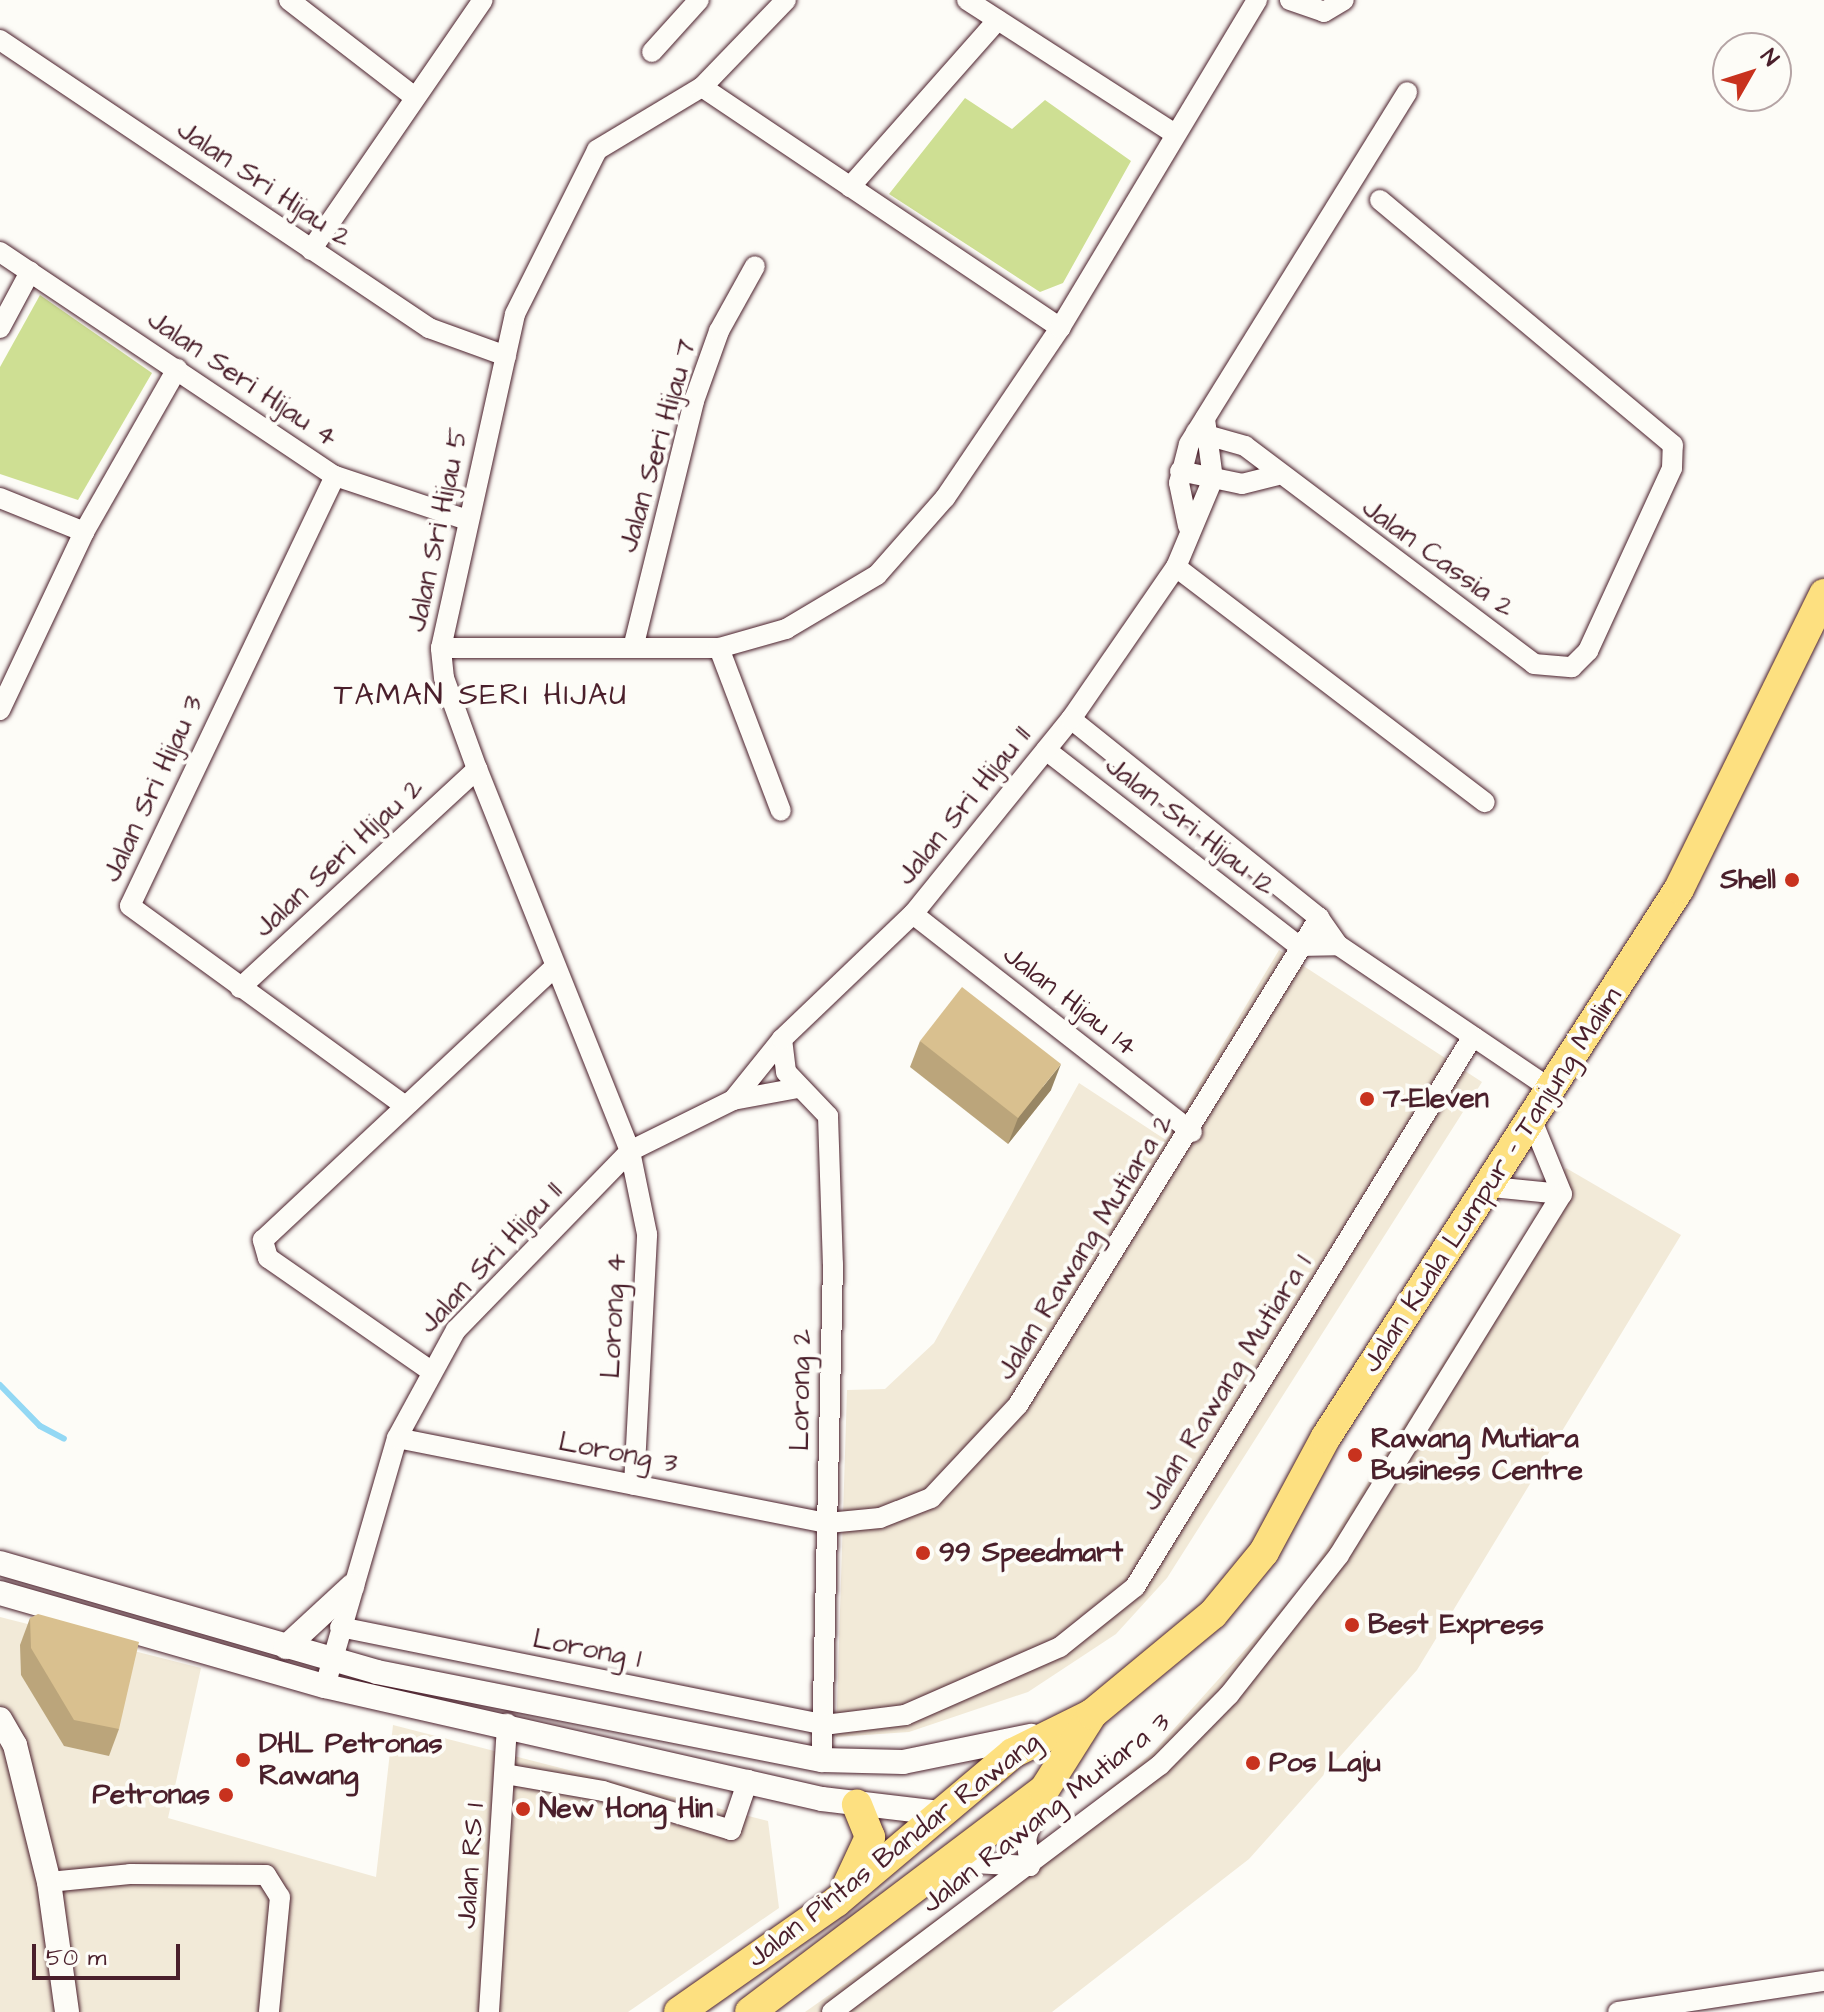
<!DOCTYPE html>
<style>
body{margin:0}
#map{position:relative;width:1824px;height:2012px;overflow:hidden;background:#fdfcf7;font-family:"Architects Daughter",sans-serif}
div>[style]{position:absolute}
.built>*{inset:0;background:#f2ead8}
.green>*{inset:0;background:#cedf93}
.stream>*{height:6px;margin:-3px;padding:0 3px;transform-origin:3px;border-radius:3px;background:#93d8f4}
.roads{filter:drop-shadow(0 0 2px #4a1f2b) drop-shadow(0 0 2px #4a1f2b)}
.minor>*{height:20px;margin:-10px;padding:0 10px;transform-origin:10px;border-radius:10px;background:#fdfcf7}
.tertiary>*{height:24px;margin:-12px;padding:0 12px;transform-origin:12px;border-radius:12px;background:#fdfcf7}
.primary>*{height:30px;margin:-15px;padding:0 15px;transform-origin:15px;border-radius:15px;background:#fde080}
.wall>*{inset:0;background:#bba57b}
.shaded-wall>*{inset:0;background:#988664}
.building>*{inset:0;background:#d9c08f}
.dots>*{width:22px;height:22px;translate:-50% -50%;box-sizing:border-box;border:4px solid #fdfcf7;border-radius:50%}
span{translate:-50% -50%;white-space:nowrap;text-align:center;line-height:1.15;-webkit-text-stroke:8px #fdfcf7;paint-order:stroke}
.street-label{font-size:28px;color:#4a1f2b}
.poi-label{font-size:28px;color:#4a1f2b;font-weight:700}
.right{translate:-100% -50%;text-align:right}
.left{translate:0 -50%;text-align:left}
.neighbourhood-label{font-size:30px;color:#4a1f2b;letter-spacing:2px}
.north{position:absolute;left:1712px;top:32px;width:80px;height:80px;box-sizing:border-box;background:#fdfcf7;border:2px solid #b5a4a5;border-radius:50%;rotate:51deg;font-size:22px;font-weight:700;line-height:32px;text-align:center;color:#4a1f2b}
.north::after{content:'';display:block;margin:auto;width:28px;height:36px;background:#c8321e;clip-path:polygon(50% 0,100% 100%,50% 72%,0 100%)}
.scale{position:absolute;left:32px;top:1944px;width:148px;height:36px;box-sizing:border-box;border:4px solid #4a1f2b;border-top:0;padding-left:10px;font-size:24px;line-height:28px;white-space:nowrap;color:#4a1f2b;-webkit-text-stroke:6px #fdfcf7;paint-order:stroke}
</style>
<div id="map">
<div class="built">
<i style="clip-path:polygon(1279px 950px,1482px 1082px,1167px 1578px,1116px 1634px,1028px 1692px,909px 1732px,836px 1737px,847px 1390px,885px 1389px,934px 1343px,1079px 1083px,1166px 1140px)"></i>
<i style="clip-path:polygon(1566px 1168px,1681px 1235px,1417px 1670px,1249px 1859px,1052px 2012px,805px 2012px,1049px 1840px,1154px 1751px,1304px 1584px)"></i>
<i style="clip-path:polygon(0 1617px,201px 1668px,168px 1818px,376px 1877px,393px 1725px,768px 1821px,779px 1908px,628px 2012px,0 2012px)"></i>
</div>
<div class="green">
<i style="clip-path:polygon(965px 98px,1012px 129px,1045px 100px,1131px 161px,1063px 283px,1040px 292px,889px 194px)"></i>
<i style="clip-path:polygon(40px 295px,152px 373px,78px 500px,0 474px,0 367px)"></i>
</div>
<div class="stream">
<i style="left:0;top:1385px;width:57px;rotate:45.7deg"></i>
<i style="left:40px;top:1426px;width:27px;rotate:28deg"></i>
</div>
<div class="roads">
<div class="minor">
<i style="left:289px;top:0;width:155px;rotate:37.7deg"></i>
<i style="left:967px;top:0;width:247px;rotate:32.8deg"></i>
<i style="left:1290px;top:0;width:36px;rotate:19deg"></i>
<i style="left:1324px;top:12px;width:23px;rotate:-31deg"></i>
<i style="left:0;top:40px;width:517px;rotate:33.87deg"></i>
<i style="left:429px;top:328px;width:82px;rotate:20deg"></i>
<i style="left:652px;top:52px;width:70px;rotate:-47.9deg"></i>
<i style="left:702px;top:87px;width:432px;rotate:33.9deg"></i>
<i style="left:850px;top:187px;width:223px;rotate:-48.5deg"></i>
<i style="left:311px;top:250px;width:303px;rotate:-55.5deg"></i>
<i style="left:0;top:252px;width:403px;rotate:33.8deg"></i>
<i style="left:335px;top:476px;width:139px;rotate:18.4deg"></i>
<i style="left:0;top:328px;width:64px;rotate:-61.8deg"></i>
<i style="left:1196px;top:432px;width:51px;rotate:15.9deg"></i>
<i style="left:1245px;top:446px;width:362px;rotate:37deg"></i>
<i style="left:1534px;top:664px;width:38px;rotate:5deg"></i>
<i style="left:1572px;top:667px;width:23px;rotate:-45deg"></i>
<i style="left:1588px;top:651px;width:201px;rotate:-65.3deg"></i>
<i style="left:1672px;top:468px;width:23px;rotate:-88deg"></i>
<i style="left:1673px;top:445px;width:382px;rotate:-140.1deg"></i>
<i style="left:1180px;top:471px;width:63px;rotate:11.8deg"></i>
<i style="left:1242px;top:484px;width:36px;rotate:-14deg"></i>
<i style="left:335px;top:476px;width:476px;rotate:115.5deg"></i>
<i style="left:130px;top:906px;width:340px;rotate:36deg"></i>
<i style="left:0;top:498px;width:91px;rotate:22deg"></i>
<i style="left:1188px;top:526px;width:44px;rotate:-101.8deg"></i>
<i style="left:1179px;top:483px;width:40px;rotate:-75.6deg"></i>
<i style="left:1189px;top:444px;width:414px;rotate:-58.2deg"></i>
<i style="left:1176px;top:567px;width:388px;rotate:37.3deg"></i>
<i style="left:441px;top:648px;width:278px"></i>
<i style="left:719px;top:648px;width:70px;rotate:-15.8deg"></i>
<i style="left:786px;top:629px;width:106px;rotate:-30.7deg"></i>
<i style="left:877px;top:575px;width:103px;rotate:-48.6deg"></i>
<i style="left:945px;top:498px;width:205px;rotate:-55.9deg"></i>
<i style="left:1060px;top:328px;width:383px;rotate:-59deg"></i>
<i style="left:633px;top:648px;width:254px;rotate:-76.1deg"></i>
<i style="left:694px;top:401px;width:74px;rotate:-70.3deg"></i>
<i style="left:719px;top:331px;width:74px;rotate:-61deg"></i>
<i style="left:719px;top:648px;width:174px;rotate:69.2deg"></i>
<i style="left:0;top:710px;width:197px;rotate:-64.7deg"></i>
<i style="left:84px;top:532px;width:188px;rotate:-60.3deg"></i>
<i style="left:1071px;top:719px;width:318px;rotate:38.7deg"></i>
<i style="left:1319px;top:918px;width:33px;rotate:55deg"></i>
<i style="left:1338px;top:945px;width:261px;rotate:34.1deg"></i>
<i style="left:1046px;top:750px;width:320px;rotate:37.8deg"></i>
<i style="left:1299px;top:946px;width:39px;rotate:-1deg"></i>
<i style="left:913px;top:914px;width:354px;rotate:38deg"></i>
<i style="left:240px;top:988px;width:323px;rotate:-42.7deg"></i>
<i style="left:782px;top:1039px;width:33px;rotate:83deg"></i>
<i style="left:786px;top:1072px;width:61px;rotate:46.3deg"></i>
<i style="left:828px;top:1116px;width:148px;rotate:88.1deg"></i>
<i style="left:833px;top:1264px;width:496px;rotate:91.3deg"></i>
<i style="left:733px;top:1100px;width:78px;rotate:-51.2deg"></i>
<i style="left:782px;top:1039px;width:181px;rotate:-43.7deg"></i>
<i style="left:913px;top:914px;width:251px;rotate:-51deg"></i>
<i style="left:1071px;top:719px;width:185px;rotate:-55.4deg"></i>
<i style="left:1176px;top:567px;width:95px;rotate:-67.2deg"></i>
<i style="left:1213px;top:479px;width:61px;rotate:-97.6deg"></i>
<i style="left:1533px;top:1123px;width:77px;rotate:67.8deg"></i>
<i style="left:1492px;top:1187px;width:70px;rotate:5.7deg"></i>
<i style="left:428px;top:1369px;width:195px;rotate:-145.2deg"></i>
<i style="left:268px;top:1258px;width:19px;rotate:-106deg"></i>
<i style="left:263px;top:1240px;width:400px;rotate:-43.1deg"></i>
<i style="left:397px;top:1438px;width:439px;rotate:11.2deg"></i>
<i style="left:828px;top:1523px;width:52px;rotate:-5.5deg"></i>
<i style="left:880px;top:1518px;width:55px;rotate:-21.4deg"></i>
<i style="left:931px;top:1498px;width:127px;rotate:-46.9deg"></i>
<i style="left:1018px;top:1405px;width:573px;rotate:-58.28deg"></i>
<i style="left:634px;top:1485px;width:251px;rotate:-87deg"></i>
<i style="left:647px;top:1234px;width:85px;rotate:-101.6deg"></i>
<i style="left:630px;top:1151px;width:412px;rotate:-111.8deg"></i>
<i style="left:477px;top:769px;width:97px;rotate:-109.9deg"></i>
<i style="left:444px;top:678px;width:30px;rotate:-96deg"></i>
<i style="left:441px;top:648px;width:342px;rotate:-77.5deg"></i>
<i style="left:515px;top:314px;width:183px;rotate:-63.4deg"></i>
<i style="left:597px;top:150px;width:122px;rotate:-31deg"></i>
<i style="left:702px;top:87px;width:121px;rotate:-46deg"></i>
<i style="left:340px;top:1627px;width:494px;rotate:11.4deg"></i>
<i style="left:824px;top:1725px;width:82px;rotate:-7deg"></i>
<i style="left:905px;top:1715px;width:169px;rotate:-23.7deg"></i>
<i style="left:1060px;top:1647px;width:96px;rotate:-38.7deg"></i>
<i style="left:1135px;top:1587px;width:646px;rotate:-58.47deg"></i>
<i style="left:325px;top:1686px;width:258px;rotate:-73.8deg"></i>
<i style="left:397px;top:1438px;width:123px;rotate:-61.4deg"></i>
<i style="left:456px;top:1330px;width:250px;rotate:-45.8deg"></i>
<i style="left:630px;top:1151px;width:115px;rotate:-26.3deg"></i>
<i style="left:733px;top:1100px;width:66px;rotate:-10.5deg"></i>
<i style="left:505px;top:1774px;width:99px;rotate:9.8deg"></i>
<i style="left:603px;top:1791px;width:134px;rotate:16.9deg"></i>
<i style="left:731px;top:1830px;width:53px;rotate:-71.2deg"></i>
<i style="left:1030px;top:1866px;width:27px;rotate:-98deg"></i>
<i style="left:1026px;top:1839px;width:44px;rotate:-71.6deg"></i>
<i style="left:947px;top:1869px;width:27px;rotate:-13deg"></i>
<i style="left:973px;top:1863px;width:57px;rotate:3deg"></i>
<i style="left:49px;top:1882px;width:81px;rotate:-5.6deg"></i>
<i style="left:130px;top:1874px;width:136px;rotate:0.4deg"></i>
<i style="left:266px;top:1875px;width:26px;rotate:58deg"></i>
<i style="left:280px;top:1897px;width:116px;rotate:95.5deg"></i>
<i style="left:489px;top:2012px;width:289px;rotate:-86.4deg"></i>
<i style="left:832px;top:2012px;width:411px;rotate:-37deg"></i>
<i style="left:1160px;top:1765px;width:98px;rotate:-45.4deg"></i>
<i style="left:1229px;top:1695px;width:178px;rotate:-51.8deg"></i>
<i style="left:1339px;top:1555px;width:424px;rotate:-58.3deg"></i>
<i style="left:1618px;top:2012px;width:208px;rotate:-8.6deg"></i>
</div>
<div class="tertiary">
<i style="left:0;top:1563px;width:392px;rotate:16.1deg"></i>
<i style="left:377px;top:1672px;width:454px;rotate:11.2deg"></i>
<i style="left:822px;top:1760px;width:81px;rotate:1.4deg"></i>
<i style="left:903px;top:1762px;width:131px;rotate:-11.5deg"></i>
<i style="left:0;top:1593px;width:338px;rotate:16deg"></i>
<i style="left:325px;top:1686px;width:510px;rotate:12.81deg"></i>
<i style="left:822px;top:1799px;width:118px;rotate:6.8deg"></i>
<i style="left:286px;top:1647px;width:90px;rotate:-42.7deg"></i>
<i style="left:0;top:1719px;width:30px;rotate:60deg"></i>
<i style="left:15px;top:1745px;width:141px;rotate:76.1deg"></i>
<i style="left:49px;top:1882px;width:131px;rotate:82.1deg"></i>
</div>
<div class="primary">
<i style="left:848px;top:1884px;width:52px;rotate:-64.9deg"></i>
<i style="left:870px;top:1837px;width:35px;rotate:-112deg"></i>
<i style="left:679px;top:2012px;width:192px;rotate:-35deg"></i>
<i style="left:836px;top:1902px;width:231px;rotate:-40.1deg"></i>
<i style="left:1013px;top:1753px;width:88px;rotate:-26.3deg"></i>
<i style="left:750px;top:2012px;width:368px;rotate:-37.1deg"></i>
<i style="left:1044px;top:1790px;width:90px;rotate:-57.7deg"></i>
<i style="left:1092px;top:1714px;width:157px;rotate:-39.6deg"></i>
<i style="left:1213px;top:1614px;width:80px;rotate:-50.6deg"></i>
<i style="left:1264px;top:1552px;width:131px;rotate:-61.7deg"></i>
<i style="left:1326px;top:1437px;width:652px;rotate:-57.21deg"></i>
<i style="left:1679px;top:889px;width:329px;rotate:-63.8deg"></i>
</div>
</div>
<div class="wall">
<i style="clip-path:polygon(920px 1041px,1051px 1090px,1008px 1144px,910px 1067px)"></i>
<i style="clip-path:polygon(30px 1618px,119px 1729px,109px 1756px,64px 1746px,21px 1675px,20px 1645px)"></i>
</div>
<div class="shaded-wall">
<i style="clip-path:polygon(1061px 1064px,1051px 1090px,1008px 1144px,1018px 1118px)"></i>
</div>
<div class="building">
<i style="clip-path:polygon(962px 987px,1061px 1064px,1018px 1118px,920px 1041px)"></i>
<i style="clip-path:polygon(38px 1614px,139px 1642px,119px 1729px,74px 1720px,31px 1648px,30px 1618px)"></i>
</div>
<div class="dots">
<i style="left:1792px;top:880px;background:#c8321e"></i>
<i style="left:1367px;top:1099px;background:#c8321e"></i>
<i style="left:1355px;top:1455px;background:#c8321e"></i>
<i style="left:923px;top:1553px;background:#c8321e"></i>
<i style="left:1352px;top:1625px;background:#c8321e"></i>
<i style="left:243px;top:1760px;background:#c8321e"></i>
<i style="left:1253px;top:1763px;background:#c8321e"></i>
<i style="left:226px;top:1795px;background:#c8321e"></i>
<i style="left:523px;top:1809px;background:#c8321e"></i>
</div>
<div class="street-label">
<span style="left:264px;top:184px;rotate:34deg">Jalan Sri Hijau 2</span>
<span style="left:242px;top:379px;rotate:34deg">Jalan Seri Hijau 4</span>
<span style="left:658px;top:446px;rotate:-74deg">Jalan Seri Hijau 7</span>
<span style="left:438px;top:530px;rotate:-78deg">Jalan Sri Hijau 5</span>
<span style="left:1438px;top:558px;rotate:36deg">Jalan Cassia 2</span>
<span style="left:153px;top:789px;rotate:-65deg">Jalan Sri Hijau 3</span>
<span style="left:964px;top:806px;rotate:-51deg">Jalan Sri Hijau 11</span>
<span style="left:1190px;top:826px;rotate:38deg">Jalan Sri Hijau 12</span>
<span style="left:339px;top:858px;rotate:-43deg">Jalan Seri Hijau 2</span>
<span style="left:1070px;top:1001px;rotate:38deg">Jalan Hijau 14</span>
<span style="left:1492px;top:1180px;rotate:-57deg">Jalan Kuala Lumpur - Tanjung Malim</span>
<span style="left:1085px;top:1247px;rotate:-58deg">Jalan Rawang Mutiara 2</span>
<span style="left:491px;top:1258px;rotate:-47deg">Jalan Sri Hijau 11</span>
<span style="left:614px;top:1316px;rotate:-87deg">Lorong 4</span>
<span style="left:1227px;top:1383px;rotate:-58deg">Jalan Rawang Mutiara 1</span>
<span style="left:801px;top:1390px;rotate:-89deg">Lorong 2</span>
<span style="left:618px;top:1453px;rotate:11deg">Lorong 3</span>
<span style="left:587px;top:1649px;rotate:11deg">Lorong 1</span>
<span style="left:1046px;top:1813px;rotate:-38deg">Jalan Rawang Mutiara 3</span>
<span style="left:894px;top:1850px;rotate:-38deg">Jalan Pintas Bandar Rawang</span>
<span style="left:471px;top:1866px;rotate:-86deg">Jalan RS 1</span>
</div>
<div class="poi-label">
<span class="right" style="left:1776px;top:880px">Shell</span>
<span class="left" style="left:1383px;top:1099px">7-Eleven</span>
<span class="left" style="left:1371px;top:1455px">Rawang Mutiara<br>Business Centre</span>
<span class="left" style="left:939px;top:1553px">99 Speedmart</span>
<span class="left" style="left:1368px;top:1625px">Best Express</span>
<span class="left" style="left:259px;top:1760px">DHL Petronas<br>Rawang</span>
<span class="left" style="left:1269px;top:1763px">Pos Laju</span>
<span class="right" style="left:210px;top:1795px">Petronas</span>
<span class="left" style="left:539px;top:1809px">New Hong Hin</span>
</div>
<div class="neighbourhood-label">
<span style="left:481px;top:695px">TAMAN SERI HIJAU</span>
</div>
<div class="north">N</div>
<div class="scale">50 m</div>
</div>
